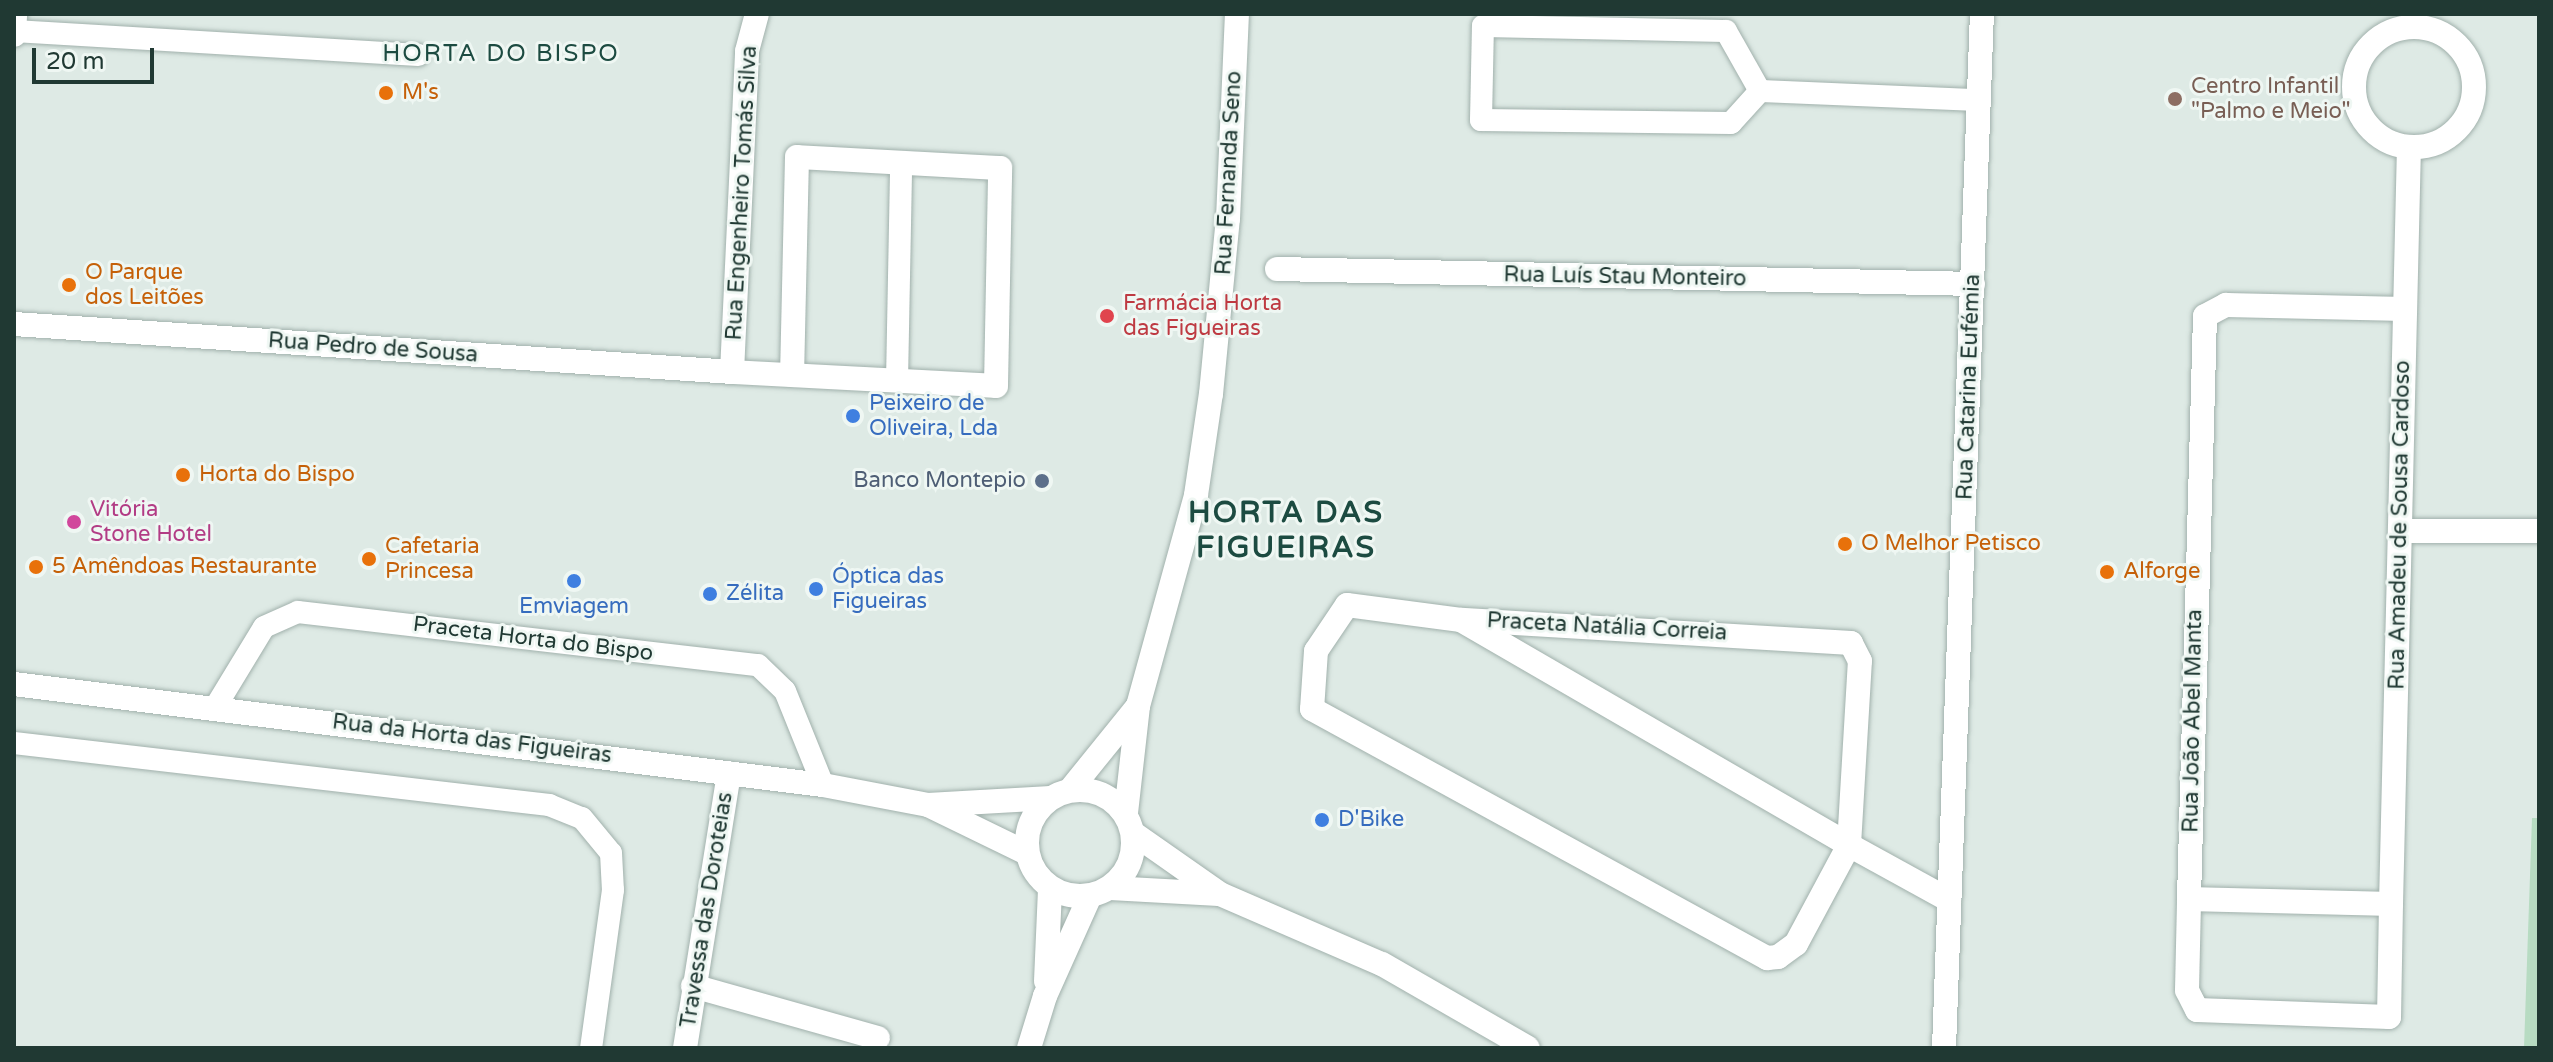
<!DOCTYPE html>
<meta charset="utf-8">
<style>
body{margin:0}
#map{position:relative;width:2553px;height:1062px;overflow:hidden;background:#deeae5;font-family:"Varela Round",sans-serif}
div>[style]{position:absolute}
.green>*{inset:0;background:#b7dbc2}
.roads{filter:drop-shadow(0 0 2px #a1b1ac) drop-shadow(0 0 2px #a1b1ac)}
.service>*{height:22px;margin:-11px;padding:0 11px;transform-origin:11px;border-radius:11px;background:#fff}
.minor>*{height:24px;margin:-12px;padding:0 12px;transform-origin:12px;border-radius:12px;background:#fff}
.minor>.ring{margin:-12px;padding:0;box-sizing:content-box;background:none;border:24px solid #fff;border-radius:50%}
.tertiary>*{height:24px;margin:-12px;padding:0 12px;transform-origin:12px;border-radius:12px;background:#fff}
.tertiary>.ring{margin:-12px;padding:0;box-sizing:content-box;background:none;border:24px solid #fff;border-radius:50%}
.dots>*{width:22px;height:22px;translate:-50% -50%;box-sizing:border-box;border:4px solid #eff7f3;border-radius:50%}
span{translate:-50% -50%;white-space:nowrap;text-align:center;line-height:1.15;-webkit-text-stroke:6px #eff7f3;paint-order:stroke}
.education-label{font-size:22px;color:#785e54}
.left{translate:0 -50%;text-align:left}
.food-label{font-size:22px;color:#c56008}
.street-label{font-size:22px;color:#203933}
.health-label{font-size:22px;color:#be3a42}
.shop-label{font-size:22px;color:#366cbe}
.service-label{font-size:22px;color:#4e5e75}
.right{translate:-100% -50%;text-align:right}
.hotel-label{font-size:22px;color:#b23c85}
.neighbourhood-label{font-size:24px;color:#1c4b41;letter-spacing:2px}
.district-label{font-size:30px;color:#1c4b41;font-weight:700;letter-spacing:2px}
.frame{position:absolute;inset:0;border:16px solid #203933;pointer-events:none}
.scale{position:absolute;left:32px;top:48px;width:122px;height:36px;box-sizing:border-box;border:4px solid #203933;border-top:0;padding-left:10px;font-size:24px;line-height:28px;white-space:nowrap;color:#203933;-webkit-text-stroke:6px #eff7f3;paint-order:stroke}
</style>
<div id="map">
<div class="green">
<i style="clip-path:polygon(2532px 818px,2539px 818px,2539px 1048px,2524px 1048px)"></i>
</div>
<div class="roads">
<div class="service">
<i style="left:14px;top:31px;width:405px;rotate:3.4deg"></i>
<i style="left:1760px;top:91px;width:43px;rotate:132.2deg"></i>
<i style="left:1731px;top:123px;width:250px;rotate:-179.3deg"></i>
<i style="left:1481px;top:120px;width:94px;rotate:-88.8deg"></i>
<i style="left:1483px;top:26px;width:243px;rotate:1.2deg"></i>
<i style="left:1726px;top:31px;width:69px;rotate:60.5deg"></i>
<i style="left:1760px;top:91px;width:219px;rotate:2.4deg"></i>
<i style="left:897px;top:381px;width:218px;rotate:-88.9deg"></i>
<i style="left:216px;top:706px;width:92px;rotate:-58.7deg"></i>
<i style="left:264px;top:627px;width:37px;rotate:-24deg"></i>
<i style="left:298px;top:612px;width:463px;rotate:6.6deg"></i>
<i style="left:758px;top:665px;width:37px;rotate:44deg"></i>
<i style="left:785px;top:691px;width:101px;rotate:68deg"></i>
<i style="left:14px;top:743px;width:539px;rotate:6.61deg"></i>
<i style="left:549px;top:805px;width:35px;rotate:22deg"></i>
<i style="left:582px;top:818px;width:45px;rotate:50.4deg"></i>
<i style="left:611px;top:853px;width:37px;rotate:87deg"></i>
<i style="left:613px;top:890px;width:160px;rotate:97.9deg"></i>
</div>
<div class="minor">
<i class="ring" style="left:2354px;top:27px;width:96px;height:96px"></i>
<i style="left:14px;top:35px;width:21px;rotate:-87deg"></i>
<i style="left:1277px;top:269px;width:696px;rotate:1.23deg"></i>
<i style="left:14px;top:324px;width:720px;rotate:3.82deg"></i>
<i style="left:732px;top:372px;width:264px;rotate:3deg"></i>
<i style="left:996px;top:386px;width:218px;rotate:-88.9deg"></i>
<i style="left:1000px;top:168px;width:203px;rotate:-176.9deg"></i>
<i style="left:797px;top:157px;width:218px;rotate:91.3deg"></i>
<i style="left:732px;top:372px;width:321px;rotate:-87.3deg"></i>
<i style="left:747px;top:51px;width:38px;rotate:-75deg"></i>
<i style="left:2400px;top:531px;width:139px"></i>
<i style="left:1461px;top:620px;width:115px;rotate:-172.5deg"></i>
<i style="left:1347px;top:605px;width:55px;rotate:124deg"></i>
<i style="left:1316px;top:651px;width:58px;rotate:93.9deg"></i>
<i style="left:1312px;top:709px;width:519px;rotate:28.69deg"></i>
<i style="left:1767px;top:958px;width:11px;rotate:-5deg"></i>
<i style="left:1778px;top:957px;width:22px;rotate:-36deg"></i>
<i style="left:1796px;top:944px;width:112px;rotate:-61.8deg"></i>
<i style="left:1849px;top:845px;width:184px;rotate:-86.6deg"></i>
<i style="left:1860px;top:661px;width:20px;rotate:-117deg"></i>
<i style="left:1851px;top:643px;width:391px;rotate:-176.6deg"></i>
<i style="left:1461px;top:620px;width:449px;rotate:30.1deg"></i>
<i style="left:1849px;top:845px;width:114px;rotate:28.8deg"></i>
<i style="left:1070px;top:790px;width:108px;rotate:-51deg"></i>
<i style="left:1126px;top:813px;width:108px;rotate:-83.6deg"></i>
<i style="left:1138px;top:706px;width:219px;rotate:-74.6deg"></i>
<i style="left:1196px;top:495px;width:102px;rotate:-81.6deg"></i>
<i style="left:1211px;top:394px;width:176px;rotate:-84.5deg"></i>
<i style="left:1228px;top:219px;width:205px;rotate:-87.5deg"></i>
<i style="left:2189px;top:899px;width:583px;rotate:-88.43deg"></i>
<i style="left:2205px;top:316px;width:24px;rotate:-28deg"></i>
<i style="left:2226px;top:305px;width:179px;rotate:1.3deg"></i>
<i style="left:2189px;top:899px;width:202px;rotate:1.4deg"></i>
<i style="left:2391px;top:904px;width:113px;rotate:91deg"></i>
<i style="left:2389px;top:1017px;width:192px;rotate:-177.9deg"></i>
<i style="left:2197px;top:1010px;width:22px;rotate:-117deg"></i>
<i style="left:2187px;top:990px;width:91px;rotate:-88.7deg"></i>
<i style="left:2391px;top:904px;width:757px;rotate:-88.64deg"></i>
<i style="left:1046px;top:981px;width:93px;rotate:-87.5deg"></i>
<i style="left:693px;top:986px;width:192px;rotate:15.7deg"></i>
<i style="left:685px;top:1048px;width:278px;rotate:-80.9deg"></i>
<i style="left:1029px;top:1048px;width:54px;rotate:-72.9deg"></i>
<i style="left:1045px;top:996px;width:110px;rotate:-65.8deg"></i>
<i style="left:1944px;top:1048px;width:1035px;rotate:-87.9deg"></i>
</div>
<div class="tertiary">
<i style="left:14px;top:684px;width:815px;rotate:7.12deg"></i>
<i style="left:823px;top:785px;width:107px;rotate:10.8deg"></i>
<i style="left:928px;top:805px;width:123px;rotate:-3.3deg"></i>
<i class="ring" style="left:1027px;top:790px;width:82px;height:82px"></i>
<i style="left:930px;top:806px;width:108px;rotate:25.9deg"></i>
<i style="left:1133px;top:833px;width:106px;rotate:35deg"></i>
<i style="left:1220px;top:894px;width:176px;rotate:23.4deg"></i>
<i style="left:1382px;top:964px;width:168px;rotate:29.9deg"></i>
<i style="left:1110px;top:888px;width:109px;rotate:3.2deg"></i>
</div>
</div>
<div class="dots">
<i style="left:386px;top:93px;background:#e8710a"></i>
<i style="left:2175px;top:99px;background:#8d6e63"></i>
<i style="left:69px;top:285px;background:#e8710a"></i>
<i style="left:1107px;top:316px;background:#e0444e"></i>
<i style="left:853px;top:416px;background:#3f7fe0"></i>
<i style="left:183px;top:475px;background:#e8710a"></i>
<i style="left:1042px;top:481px;background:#5c6f8a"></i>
<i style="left:74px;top:522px;background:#d1479c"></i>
<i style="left:1845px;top:544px;background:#e8710a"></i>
<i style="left:369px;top:559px;background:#e8710a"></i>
<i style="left:36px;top:567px;background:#e8710a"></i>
<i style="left:2107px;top:572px;background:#e8710a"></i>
<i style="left:574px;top:581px;background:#3f7fe0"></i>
<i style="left:816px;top:589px;background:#3f7fe0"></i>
<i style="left:710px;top:594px;background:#3f7fe0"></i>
<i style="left:1322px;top:820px;background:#3f7fe0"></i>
</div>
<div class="education-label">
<span class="left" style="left:2191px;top:99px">Centro Infantil<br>"Palmo e Meio"</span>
</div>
<div class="food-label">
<span class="left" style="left:402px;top:93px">M's</span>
<span class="left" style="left:85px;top:285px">O Parque<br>dos Leitões</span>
<span class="left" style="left:199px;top:475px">Horta do Bispo</span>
<span class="left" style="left:1861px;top:544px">O Melhor Petisco</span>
<span class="left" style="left:385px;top:559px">Cafetaria<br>Princesa</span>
<span class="left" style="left:52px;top:567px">5 Amêndoas Restaurante</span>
<span class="left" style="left:2123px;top:572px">Alforge</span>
</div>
<div class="street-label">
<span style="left:1229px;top:173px;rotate:-87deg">Rua Fernanda Seno</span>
<span style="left:742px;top:193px;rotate:-87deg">Rua Engenheiro Tomás Silva</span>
<span style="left:1625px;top:277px;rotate:1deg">Rua Luís Stau Monteiro</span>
<span style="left:373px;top:348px;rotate:4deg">Rua Pedro de Sousa</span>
<span style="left:1969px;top:387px;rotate:-88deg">Rua Catarina Eufémia</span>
<span style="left:2400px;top:525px;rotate:-89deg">Rua Amadeu de Sousa Cardoso</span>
<span style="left:1607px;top:627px;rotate:3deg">Praceta Natália Correia</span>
<span style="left:533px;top:639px;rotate:7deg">Praceta Horta do Bispo</span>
<span style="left:2193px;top:721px;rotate:-89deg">Rua João Abel Manta</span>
<span style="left:472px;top:739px;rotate:7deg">Rua da Horta das Figueiras</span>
<span style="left:707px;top:910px;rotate:-81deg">Travessa das Doroteias</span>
</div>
<div class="health-label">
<span class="left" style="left:1123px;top:316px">Farmácia Horta<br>das Figueiras</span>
</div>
<div class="shop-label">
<span class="left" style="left:869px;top:416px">Peixeiro de<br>Oliveira, Lda</span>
<span class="left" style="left:832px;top:589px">Óptica das<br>Figueiras</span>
<span class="left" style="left:726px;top:594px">Zélita</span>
<span style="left:574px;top:607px">Emviagem</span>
<span class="left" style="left:1338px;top:820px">D'Bike</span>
</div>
<div class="service-label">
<span class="right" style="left:1026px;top:481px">Banco Montepio</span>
</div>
<div class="hotel-label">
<span class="left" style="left:90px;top:522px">Vitória<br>Stone Hotel</span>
</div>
<div class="neighbourhood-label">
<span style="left:501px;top:54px">HORTA DO BISPO</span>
</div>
<div class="district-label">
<span style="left:1286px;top:530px">HORTA DAS<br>FIGUEIRAS</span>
</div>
<div class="frame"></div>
<div class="scale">20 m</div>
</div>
